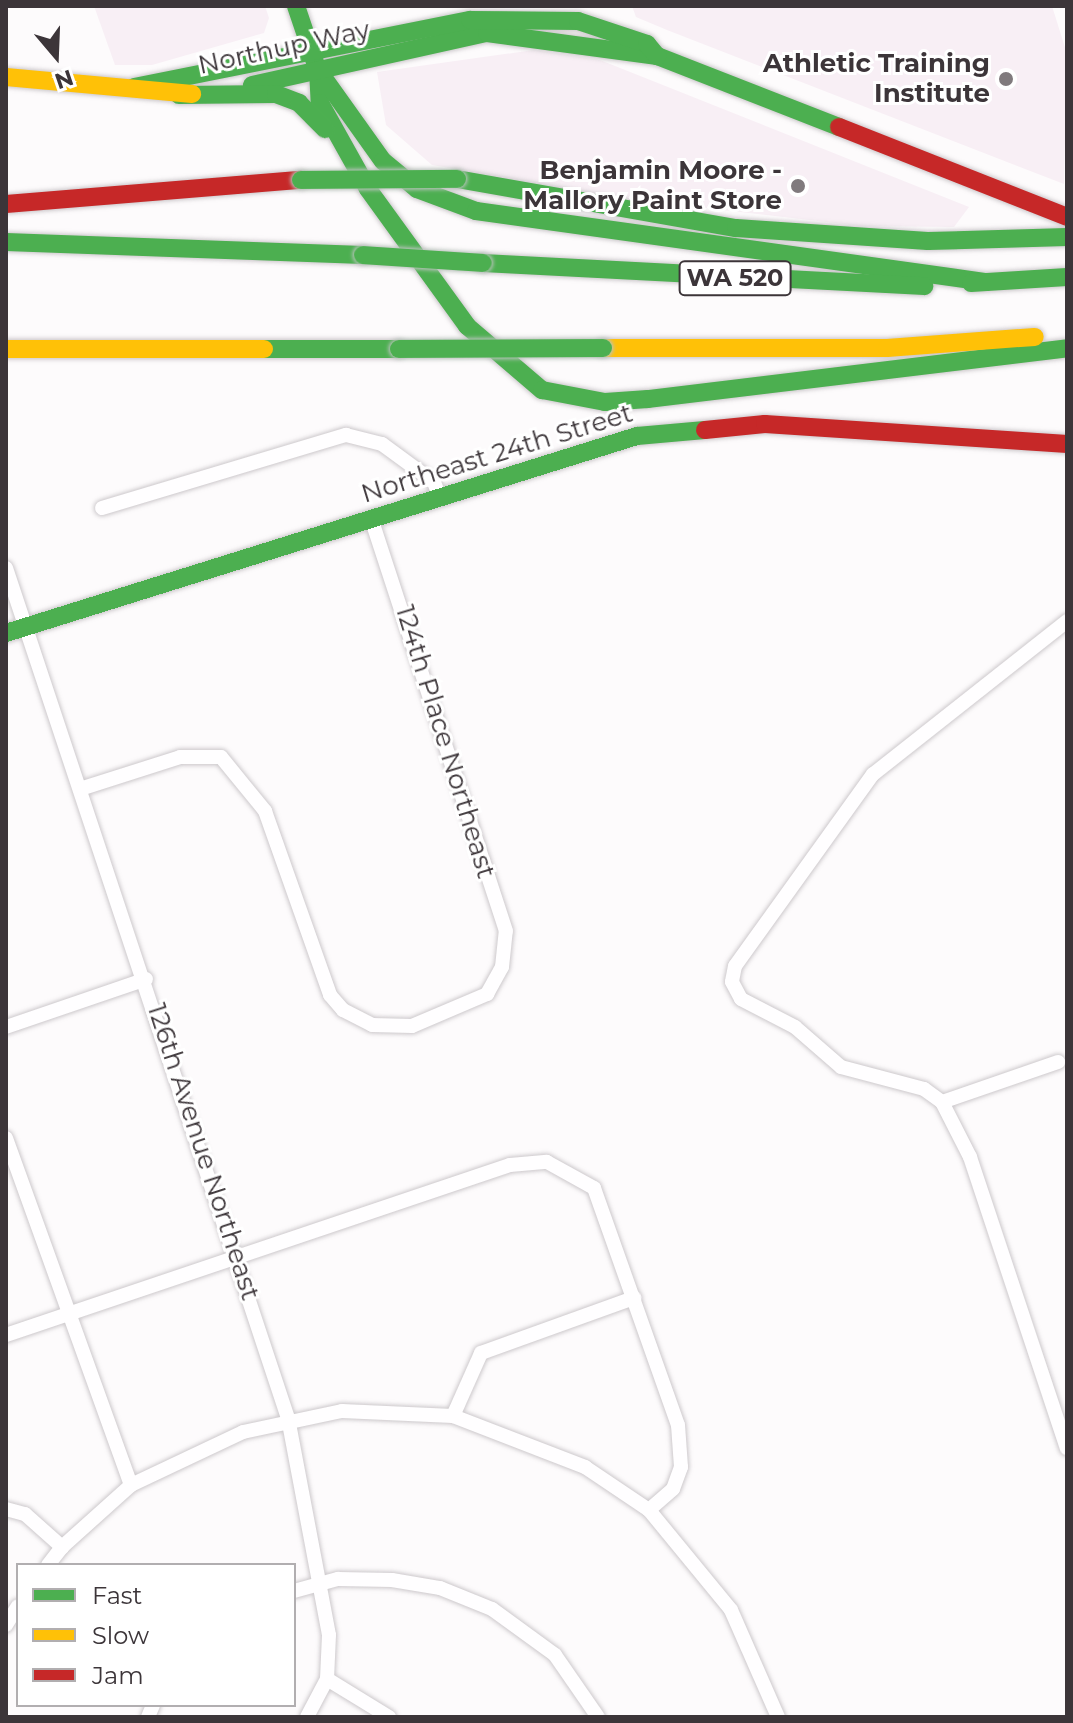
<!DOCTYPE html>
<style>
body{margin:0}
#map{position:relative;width:1073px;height:1723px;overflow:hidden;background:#fdfbfc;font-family:Montserrat,sans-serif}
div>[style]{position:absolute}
.built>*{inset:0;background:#f8eff5}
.roads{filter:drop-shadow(0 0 2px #cdc9cc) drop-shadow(0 0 2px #cdc9cc)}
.street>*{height:14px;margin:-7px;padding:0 7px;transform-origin:7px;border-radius:7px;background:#fffeff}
.fast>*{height:18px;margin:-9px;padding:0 9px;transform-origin:9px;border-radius:9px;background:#4caf50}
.slow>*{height:18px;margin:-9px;padding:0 9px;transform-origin:9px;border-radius:9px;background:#ffc107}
.jam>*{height:18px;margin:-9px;padding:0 9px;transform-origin:9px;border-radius:9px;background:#c62828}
.bridges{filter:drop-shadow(0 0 2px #bbc3bd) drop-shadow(0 0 2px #bbc3bd)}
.fast-bridge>*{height:18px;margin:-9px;padding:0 9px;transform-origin:9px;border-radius:9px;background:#4caf50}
.dots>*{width:22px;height:22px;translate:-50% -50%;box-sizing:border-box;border:4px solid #fff;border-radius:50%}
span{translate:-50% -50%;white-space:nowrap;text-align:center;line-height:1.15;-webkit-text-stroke:6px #fff;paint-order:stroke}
.shield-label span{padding:2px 6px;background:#fff;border:2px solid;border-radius:6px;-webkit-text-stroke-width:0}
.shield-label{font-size:24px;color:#3c3539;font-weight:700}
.street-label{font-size:26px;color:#3c3539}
.poi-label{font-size:26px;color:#3c3539;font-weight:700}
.right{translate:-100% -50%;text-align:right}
.frame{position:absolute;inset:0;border:8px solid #3c3539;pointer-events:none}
.legend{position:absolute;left:16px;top:1563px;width:280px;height:144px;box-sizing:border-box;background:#fff;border:2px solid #b1aeb0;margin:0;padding:10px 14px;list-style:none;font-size:24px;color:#3c3539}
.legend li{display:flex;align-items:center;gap:16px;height:40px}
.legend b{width:40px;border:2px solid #b1aeb0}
.north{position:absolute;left:16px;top:16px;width:80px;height:80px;-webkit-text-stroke:6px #fff;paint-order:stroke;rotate:161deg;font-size:22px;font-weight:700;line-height:32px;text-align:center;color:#3c3539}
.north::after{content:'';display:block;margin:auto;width:28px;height:36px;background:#3c3539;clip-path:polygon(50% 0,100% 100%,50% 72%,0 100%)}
</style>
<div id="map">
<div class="built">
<i style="clip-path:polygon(94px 6px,265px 6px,269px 18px,264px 33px,152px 65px,115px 65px)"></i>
<i style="clip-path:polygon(632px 6px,1052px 6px,1067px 54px,1064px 184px,667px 30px,636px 17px)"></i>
<i style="clip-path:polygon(534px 50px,600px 60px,969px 207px,954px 227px,861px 226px,612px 197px,432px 165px,386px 125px,377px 72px)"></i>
</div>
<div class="roads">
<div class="street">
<i style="left:102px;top:508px;width:255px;rotate:-16.7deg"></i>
<i style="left:346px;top:435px;width:37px;rotate:14deg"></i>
<i style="left:382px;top:444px;width:64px;rotate:36.2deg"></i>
<i style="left:434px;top:482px;width:15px;rotate:70deg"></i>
<i style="left:6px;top:568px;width:896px;rotate:71.65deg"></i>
<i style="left:288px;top:1418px;width:221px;rotate:79.3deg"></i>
<i style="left:329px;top:1635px;width:44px;rotate:92.6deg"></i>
<i style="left:327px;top:1679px;width:43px;rotate:117.8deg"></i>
<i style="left:1067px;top:621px;width:247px;rotate:141.7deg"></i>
<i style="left:873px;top:774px;width:236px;rotate:125.7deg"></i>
<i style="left:735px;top:966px;width:16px;rotate:101deg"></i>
<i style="left:732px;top:982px;width:19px;rotate:62deg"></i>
<i style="left:741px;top:999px;width:61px;rotate:27.4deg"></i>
<i style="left:795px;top:1027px;width:61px;rotate:41deg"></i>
<i style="left:841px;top:1067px;width:86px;rotate:14.8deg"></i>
<i style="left:924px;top:1089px;width:22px;rotate:36deg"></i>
<i style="left:942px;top:1102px;width:62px;rotate:63deg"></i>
<i style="left:970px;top:1157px;width:307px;rotate:71.6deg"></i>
<i style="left:80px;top:789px;width:105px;rotate:-17.7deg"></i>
<i style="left:180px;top:757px;width:41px"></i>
<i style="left:221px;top:757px;width:70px;rotate:50.8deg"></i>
<i style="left:265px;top:811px;width:195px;rotate:70.5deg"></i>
<i style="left:330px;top:995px;width:20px;rotate:49deg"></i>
<i style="left:343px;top:1010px;width:33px;rotate:27deg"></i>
<i style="left:372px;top:1025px;width:40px;rotate:1.4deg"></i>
<i style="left:412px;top:1026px;width:82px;rotate:-23.1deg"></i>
<i style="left:487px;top:994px;width:31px;rotate:-61deg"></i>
<i style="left:502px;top:967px;width:36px;rotate:-84deg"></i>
<i style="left:506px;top:931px;width:435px;rotate:-108.1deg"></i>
<i style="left:6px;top:1027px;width:148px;rotate:-18.9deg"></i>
<i style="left:942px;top:1102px;width:123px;rotate:-19deg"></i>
<i style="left:6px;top:1138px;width:369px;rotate:70.2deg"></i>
<i style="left:6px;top:1335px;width:532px;rotate:-18.64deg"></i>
<i style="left:510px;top:1165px;width:37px;rotate:-5deg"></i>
<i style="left:547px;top:1162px;width:54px;rotate:29deg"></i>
<i style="left:594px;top:1188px;width:251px;rotate:70.5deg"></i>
<i style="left:678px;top:1425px;width:42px;rotate:85.9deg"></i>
<i style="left:681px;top:1467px;width:23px;rotate:110deg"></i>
<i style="left:673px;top:1489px;width:32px;rotate:139deg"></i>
<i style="left:453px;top:1416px;width:142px;rotate:21.1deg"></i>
<i style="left:585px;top:1467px;width:77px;rotate:33.9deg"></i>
<i style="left:649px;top:1510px;width:129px;rotate:50.6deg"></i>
<i style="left:731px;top:1610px;width:117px;rotate:66.3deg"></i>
<i style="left:6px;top:1509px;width:20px;rotate:15deg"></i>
<i style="left:25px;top:1514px;width:50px;rotate:41.7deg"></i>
<i style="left:62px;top:1547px;width:93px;rotate:-41.9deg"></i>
<i style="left:131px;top:1485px;width:124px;rotate:-25.3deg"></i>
<i style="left:243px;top:1432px;width:101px;rotate:-12deg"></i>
<i style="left:342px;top:1411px;width:111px;rotate:2.6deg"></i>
<i style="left:453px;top:1416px;width:69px;rotate:-66deg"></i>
<i style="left:481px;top:1353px;width:163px;rotate:-19.8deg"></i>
<i style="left:48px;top:1565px;width:23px;rotate:-52deg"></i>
<i style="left:294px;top:1591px;width:46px;rotate:-15.3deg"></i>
<i style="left:338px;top:1579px;width:54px;rotate:1.1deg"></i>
<i style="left:392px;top:1580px;width:49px;rotate:9.5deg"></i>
<i style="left:440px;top:1588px;width:56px;rotate:22deg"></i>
<i style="left:492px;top:1609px;width:78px;rotate:36.1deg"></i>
<i style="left:555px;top:1655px;width:75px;rotate:55.3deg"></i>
<i style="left:6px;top:1625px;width:22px;rotate:-58deg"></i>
<i style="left:327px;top:1679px;width:73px;rotate:31.5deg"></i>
<i style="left:148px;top:1717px;width:13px;rotate:-67deg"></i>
</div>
<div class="fast">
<i style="left:296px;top:6px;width:59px;rotate:71.3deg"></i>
<i style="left:318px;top:70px;width:33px;rotate:87deg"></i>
<i style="left:320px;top:103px;width:98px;rotate:60.8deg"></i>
<i style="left:368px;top:189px;width:169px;rotate:54.1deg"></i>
<i style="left:467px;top:326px;width:99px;rotate:40.5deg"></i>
<i style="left:542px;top:390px;width:64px;rotate:10.8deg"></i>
<i style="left:605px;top:402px;width:43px;rotate:-4deg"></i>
<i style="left:648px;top:399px;width:422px;rotate:-6.9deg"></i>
<i style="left:318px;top:70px;width:112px;rotate:54.5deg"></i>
<i style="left:383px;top:161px;width:44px;rotate:39.5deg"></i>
<i style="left:417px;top:189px;width:63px;rotate:20.4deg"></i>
<i style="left:476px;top:211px;width:515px;rotate:7.93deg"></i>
<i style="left:252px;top:85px;width:241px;rotate:-12.5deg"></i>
<i style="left:487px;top:33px;width:172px;rotate:7.7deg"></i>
<i style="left:657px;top:56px;width:195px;rotate:21.3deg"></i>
<i style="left:134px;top:87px;width:343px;rotate:-11.3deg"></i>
<i style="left:470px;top:20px;width:108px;rotate:0.5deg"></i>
<i style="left:578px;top:21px;width:73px;rotate:18.4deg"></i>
<i style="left:647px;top:44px;width:16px;rotate:50deg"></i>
<i style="left:179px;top:95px;width:97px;rotate:-0.6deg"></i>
<i style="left:276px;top:94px;width:25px;rotate:21deg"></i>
<i style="left:299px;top:103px;width:37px;rotate:45deg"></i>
<i style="left:457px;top:179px;width:283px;rotate:10deg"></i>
<i style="left:736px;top:228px;width:192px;rotate:3.9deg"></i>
<i style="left:928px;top:241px;width:139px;rotate:-1.6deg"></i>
<i style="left:6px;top:242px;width:357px;rotate:2.1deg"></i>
<i style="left:483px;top:263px;width:442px;rotate:3deg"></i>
<i style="left:971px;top:283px;width:96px;rotate:-3.6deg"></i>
<i style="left:264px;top:349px;width:135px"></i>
<i style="left:6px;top:633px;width:661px;rotate:-17.34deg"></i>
<i style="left:637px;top:436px;width:68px;rotate:-5deg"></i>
</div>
<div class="slow">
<i style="left:6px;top:77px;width:187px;rotate:5.2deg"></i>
<i style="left:603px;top:348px;width:284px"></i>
<i style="left:887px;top:348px;width:148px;rotate:-4.3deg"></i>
<i style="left:6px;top:349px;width:258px"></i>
</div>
<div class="jam">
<i style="left:839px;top:127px;width:245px;rotate:21.5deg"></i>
<i style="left:6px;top:204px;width:296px;rotate:-4.7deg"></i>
<i style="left:705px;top:430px;width:60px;rotate:-5.7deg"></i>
<i style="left:765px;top:424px;width:303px;rotate:3.8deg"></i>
</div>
</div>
<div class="bridges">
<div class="fast-bridge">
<i style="left:301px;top:180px;width:156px;rotate:-0.4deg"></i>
<i style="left:363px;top:255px;width:120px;rotate:3.8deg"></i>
<i style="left:399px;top:349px;width:204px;rotate:-0.3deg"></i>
</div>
</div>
<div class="dots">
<i style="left:1006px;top:79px;background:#807a7d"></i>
<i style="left:798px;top:186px;background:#807a7d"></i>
</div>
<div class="shield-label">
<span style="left:735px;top:278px">WA 520</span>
</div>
<div class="street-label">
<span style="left:284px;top:48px;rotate:-12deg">Northup Way</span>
<span style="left:497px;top:454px;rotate:-17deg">Northeast 24th Street</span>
<span style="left:445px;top:742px;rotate:73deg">124th Place Northeast</span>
<span style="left:203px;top:1152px;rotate:72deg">126th Avenue Northeast</span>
</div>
<div class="poi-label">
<span class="right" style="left:990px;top:79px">Athletic Training<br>Institute</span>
<span class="right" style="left:782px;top:186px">Benjamin Moore -<br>Mallory Paint Store</span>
</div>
<div class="frame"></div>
<ul class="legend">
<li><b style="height:10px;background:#4caf50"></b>Fast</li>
<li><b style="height:10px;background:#ffc107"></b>Slow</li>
<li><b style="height:10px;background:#c62828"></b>Jam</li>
</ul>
<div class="north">N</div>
</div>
